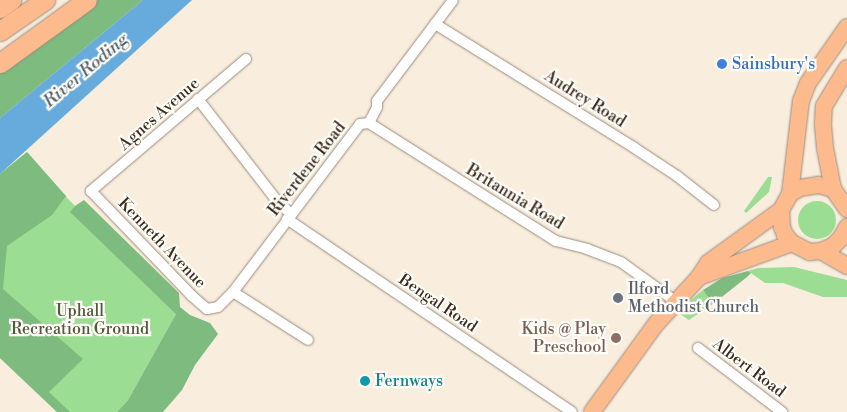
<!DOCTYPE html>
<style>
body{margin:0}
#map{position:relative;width:847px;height:412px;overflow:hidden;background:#f9eddd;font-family:"Libre Bodoni",serif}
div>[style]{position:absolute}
.green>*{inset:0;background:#9cdd94}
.round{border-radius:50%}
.forest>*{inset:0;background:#7dbc7e}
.water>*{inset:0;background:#67abdc}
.roads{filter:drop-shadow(0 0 1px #9a8c7e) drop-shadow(0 0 1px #9a8c7e)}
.street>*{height:10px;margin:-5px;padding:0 5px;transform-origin:5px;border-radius:5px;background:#fff}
.primary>*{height:16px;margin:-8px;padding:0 8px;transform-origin:8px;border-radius:8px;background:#fcba8d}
.highway>*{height:19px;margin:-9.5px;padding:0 9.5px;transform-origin:9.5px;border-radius:9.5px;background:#fcba8d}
.dots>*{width:14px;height:14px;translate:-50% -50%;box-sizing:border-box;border:2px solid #fdfcf7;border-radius:50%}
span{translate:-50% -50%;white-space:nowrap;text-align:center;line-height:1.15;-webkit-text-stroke:4.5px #fdfcf7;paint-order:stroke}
.shop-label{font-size:16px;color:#366cbe}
.left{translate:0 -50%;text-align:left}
.street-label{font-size:16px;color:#3b2a1e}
.worship-label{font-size:16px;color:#5b616d}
.park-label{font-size:16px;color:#53573c}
.education-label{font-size:16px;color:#785e54}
.right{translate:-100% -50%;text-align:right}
.culture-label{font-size:16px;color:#0d838f}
.water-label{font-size:18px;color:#4d5e6a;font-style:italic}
</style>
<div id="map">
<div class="green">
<i style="clip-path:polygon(27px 152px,70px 201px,180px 307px,128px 400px,117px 412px,57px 412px,0 358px,0 174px)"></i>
<i style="clip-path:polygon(768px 177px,772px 177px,769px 192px,746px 213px,744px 211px)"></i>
<i class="round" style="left:798px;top:201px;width:38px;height:38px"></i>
<i style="clip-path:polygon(794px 267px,847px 280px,847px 297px,823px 297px,783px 283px,765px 283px,748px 271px,758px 268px)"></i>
<i style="clip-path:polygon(703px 290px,713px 304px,689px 320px,677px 312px)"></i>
</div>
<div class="forest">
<i style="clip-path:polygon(92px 0,143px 0,0 118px,0 68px)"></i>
<i style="clip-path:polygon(27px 152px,66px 196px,52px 215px,7px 246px,3px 289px,83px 359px,49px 392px,70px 412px,57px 412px,0 358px,0 174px)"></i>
<i style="clip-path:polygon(84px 200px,179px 293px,180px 307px,190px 315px,210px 323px,218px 334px,195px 365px,182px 390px,163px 412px,117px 412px,128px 400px,176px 314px,70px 212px,75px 206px)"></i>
<i style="clip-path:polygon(748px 271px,751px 273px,747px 277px,713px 304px,703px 290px,722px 278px)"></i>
</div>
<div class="water">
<i style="clip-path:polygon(143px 0,192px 0,0 174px,0 118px)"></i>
</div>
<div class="roads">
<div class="street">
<i style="left:435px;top:24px;width:233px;rotate:31.8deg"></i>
<i style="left:633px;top:147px;width:53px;rotate:33.4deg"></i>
<i style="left:677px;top:176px;width:47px;rotate:38.1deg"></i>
<i style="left:246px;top:59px;width:204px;rotate:139.6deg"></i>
<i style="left:91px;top:191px;width:146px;rotate:46.1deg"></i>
<i style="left:192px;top:296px;width:20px;rotate:41deg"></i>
<i style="left:207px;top:309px;width:11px;rotate:-10deg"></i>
<i style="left:218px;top:307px;width:21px;rotate:-45deg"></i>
<i style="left:233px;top:292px;width:211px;rotate:-52.9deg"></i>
<i style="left:360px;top:124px;width:9px;rotate:-6deg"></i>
<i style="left:198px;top:99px;width:129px;rotate:52.2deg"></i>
<i style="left:277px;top:201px;width:19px;rotate:43deg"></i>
<i style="left:369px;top:123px;width:221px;rotate:32.3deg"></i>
<i style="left:556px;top:241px;width:32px;rotate:14deg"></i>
<i style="left:587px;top:249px;width:36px;rotate:21deg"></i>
<i style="left:621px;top:262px;width:67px;rotate:35.8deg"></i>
<i style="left:369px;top:123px;width:18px;rotate:-63deg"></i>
<i style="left:377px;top:107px;width:6px;rotate:-90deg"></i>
<i style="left:377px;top:101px;width:126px;rotate:-53deg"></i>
<i style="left:287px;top:219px;width:344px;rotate:34.1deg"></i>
<i style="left:233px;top:292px;width:89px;rotate:32.6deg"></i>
<i style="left:698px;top:348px;width:106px;rotate:37.3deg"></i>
</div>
<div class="primary">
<i style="left:833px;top:189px;width:42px;rotate:-101deg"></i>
<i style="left:825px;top:148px;width:25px;rotate:-95deg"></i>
<i style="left:823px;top:123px;width:17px;rotate:-87deg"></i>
<i style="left:824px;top:106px;width:44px;rotate:-58.8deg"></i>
<i style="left:790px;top:194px;width:94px;rotate:-83.3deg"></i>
<i style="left:801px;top:101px;width:19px;rotate:-69deg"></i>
<i style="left:808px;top:83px;width:68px;rotate:-55.1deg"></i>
<i style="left:847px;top:209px;width:24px;rotate:-125deg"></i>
<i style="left:833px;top:189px;width:15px;rotate:-164deg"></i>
<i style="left:819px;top:185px;width:19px;rotate:171deg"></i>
<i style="left:800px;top:188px;width:12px;rotate:149deg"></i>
<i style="left:790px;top:194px;width:18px;rotate:119deg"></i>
<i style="left:781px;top:210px;width:17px;rotate:87deg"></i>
<i style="left:782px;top:227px;width:9px;rotate:69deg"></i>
<i style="left:785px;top:235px;width:11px;rotate:49deg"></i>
<i style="left:792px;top:243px;width:20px;rotate:27deg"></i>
<i style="left:810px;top:252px;width:11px;rotate:-5deg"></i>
<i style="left:821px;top:251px;width:13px;rotate:-23deg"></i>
<i style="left:833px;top:246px;width:11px;rotate:-45deg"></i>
<i style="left:841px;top:238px;width:13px;rotate:-61deg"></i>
<i style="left:821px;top:251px;width:30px;rotate:30deg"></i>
<i style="left:699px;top:277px;width:99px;rotate:-20.1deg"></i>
<i style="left:592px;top:412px;width:109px;rotate:-54deg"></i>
<i style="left:656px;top:324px;width:64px;rotate:-47.5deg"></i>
<i style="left:699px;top:277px;width:17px;rotate:-57deg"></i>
<i style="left:708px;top:263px;width:90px;rotate:-36deg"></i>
</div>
<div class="highway">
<i style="left:0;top:8px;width:14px;rotate:-36deg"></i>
<i style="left:0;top:31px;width:55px;rotate:-34.6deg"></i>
<i style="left:0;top:63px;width:107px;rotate:-35.9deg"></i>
</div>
</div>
<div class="dots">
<i style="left:722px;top:64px;background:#3f7fe0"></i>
<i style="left:618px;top:298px;background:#6b7280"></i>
<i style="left:616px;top:338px;background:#8d6e63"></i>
<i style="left:365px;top:381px;background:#0f9aa8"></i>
</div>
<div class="shop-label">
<span class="left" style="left:732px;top:64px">Sainsbury's</span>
</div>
<div class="street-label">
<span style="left:585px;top:99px;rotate:32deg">Audrey Road</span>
<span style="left:159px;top:114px;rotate:-41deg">Agnes Avenue</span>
<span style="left:307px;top:169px;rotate:-52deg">Riverdene Road</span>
<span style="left:515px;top:197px;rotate:31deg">Britannia Road</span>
<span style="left:162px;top:243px;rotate:46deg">Kenneth Avenue</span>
<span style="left:438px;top:303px;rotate:34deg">Bengal Road</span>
<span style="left:749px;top:368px;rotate:37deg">Albert Road</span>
</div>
<div class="worship-label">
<span class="left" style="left:628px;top:298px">Ilford<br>Methodist Church</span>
</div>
<div class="park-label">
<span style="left:80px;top:320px">Uphall<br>Recreation Ground</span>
</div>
<div class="education-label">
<span class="right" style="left:606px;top:338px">Kids @ Play<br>Preschool</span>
</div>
<div class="culture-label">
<span class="left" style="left:375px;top:381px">Fernways</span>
</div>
<div class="water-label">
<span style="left:86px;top:71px;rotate:-40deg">River Roding</span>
</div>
</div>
